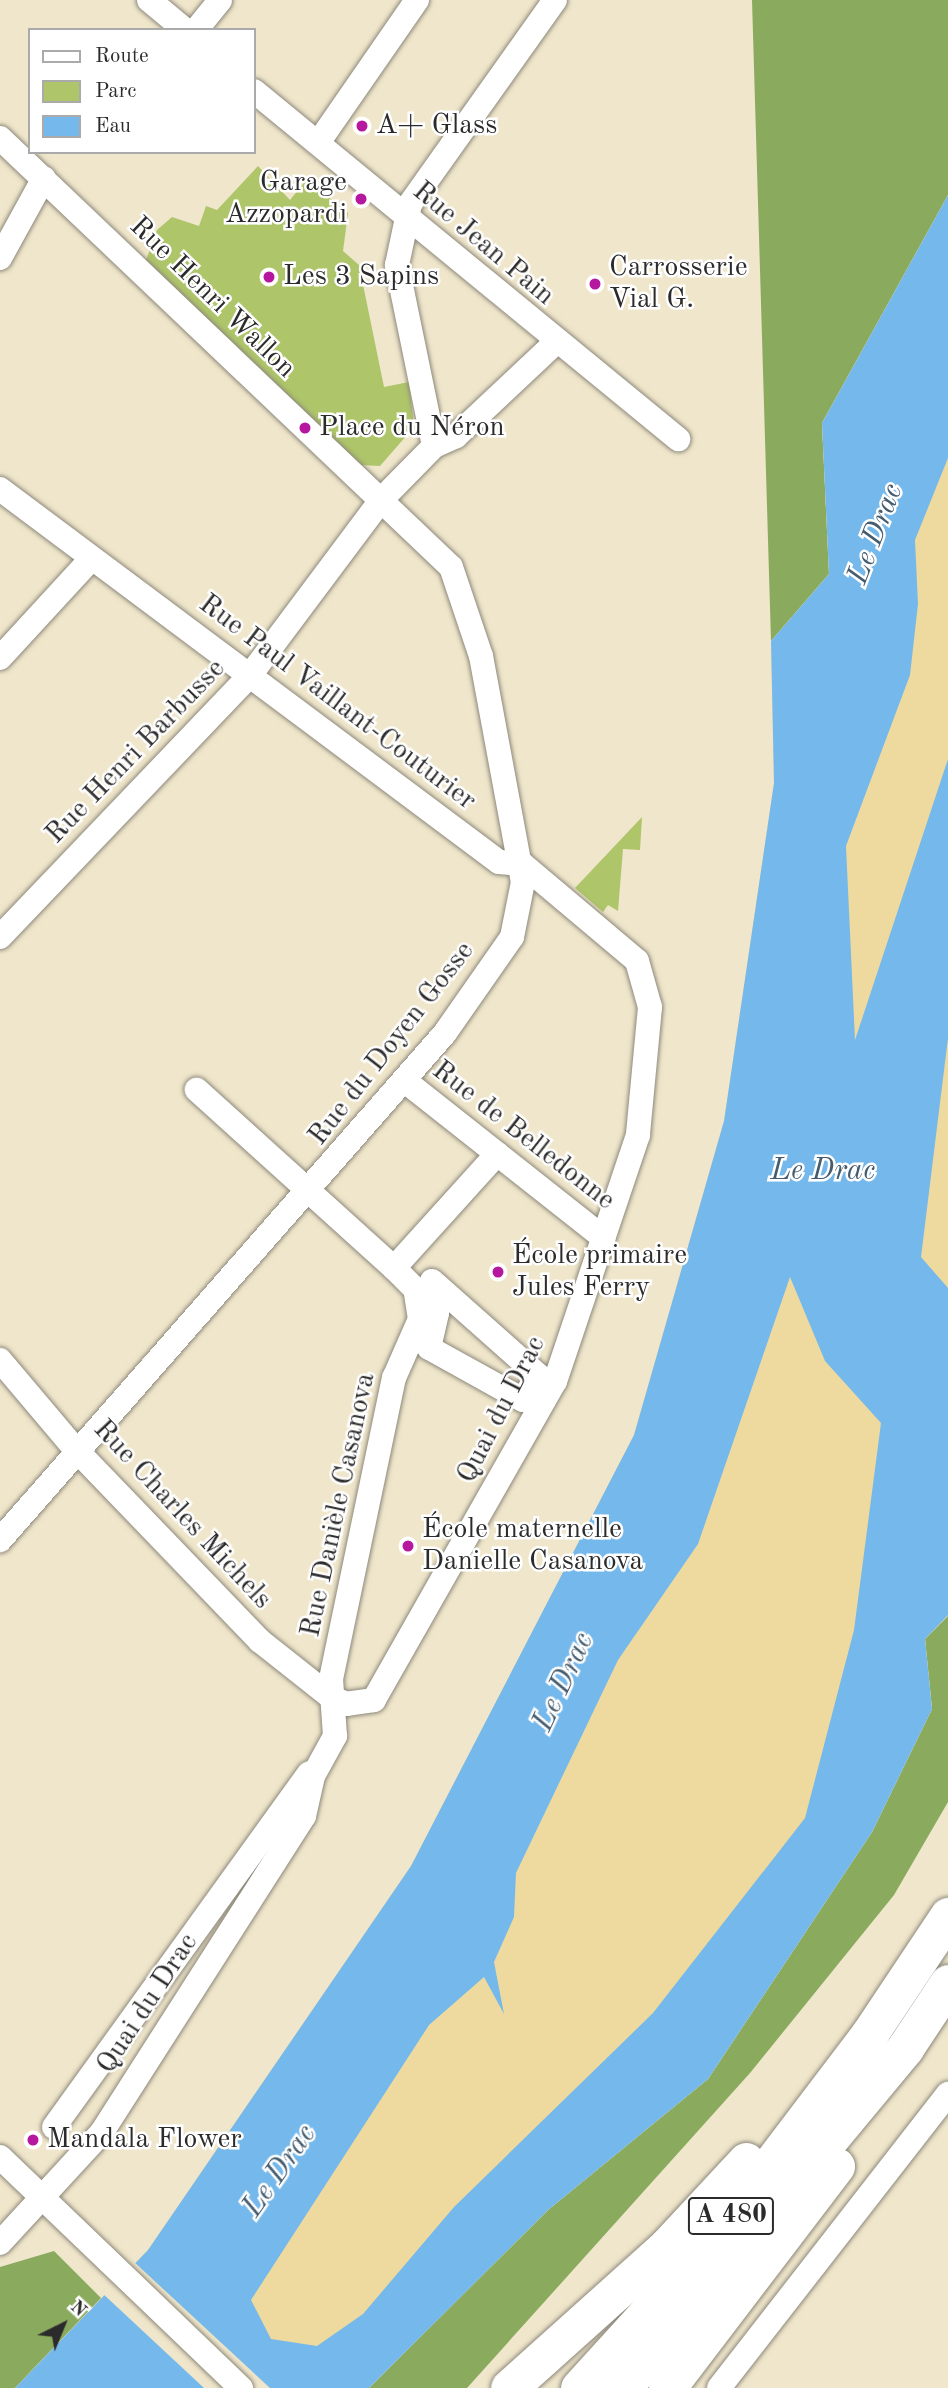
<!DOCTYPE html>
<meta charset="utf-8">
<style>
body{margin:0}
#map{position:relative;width:948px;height:2388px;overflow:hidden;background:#efe6cb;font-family:"Old Standard TT",serif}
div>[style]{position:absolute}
.green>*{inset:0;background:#aec56a}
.forest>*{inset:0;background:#8aaa5e}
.sand>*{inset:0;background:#eeda9e}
.water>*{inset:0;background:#75b8eb}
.pier>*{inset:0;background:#efe6cb}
.roads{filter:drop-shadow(0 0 2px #8d887b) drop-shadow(0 0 2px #8d887b)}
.minor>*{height:24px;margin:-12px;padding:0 12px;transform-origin:12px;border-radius:12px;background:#fff}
.highway>*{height:37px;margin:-18.5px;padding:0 18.5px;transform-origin:18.5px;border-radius:18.5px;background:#fff}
.dots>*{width:19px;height:19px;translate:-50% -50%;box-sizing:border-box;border:4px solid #fff;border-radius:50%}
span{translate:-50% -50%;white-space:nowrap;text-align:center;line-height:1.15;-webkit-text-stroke:5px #fff;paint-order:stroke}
.shield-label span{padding:2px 5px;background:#fff;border:2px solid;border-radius:5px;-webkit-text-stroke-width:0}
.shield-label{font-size:26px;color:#2b2b2b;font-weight:700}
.poi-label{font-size:28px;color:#2b2b2b}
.left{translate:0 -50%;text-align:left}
.right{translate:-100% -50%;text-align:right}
.street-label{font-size:28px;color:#2b2b2b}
.water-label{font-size:30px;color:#455c6e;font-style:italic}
.legend{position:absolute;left:28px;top:28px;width:228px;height:126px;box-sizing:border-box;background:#fff;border:2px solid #aaa;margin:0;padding:9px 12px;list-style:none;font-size:21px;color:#2b2b2b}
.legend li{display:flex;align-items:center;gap:14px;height:35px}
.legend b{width:35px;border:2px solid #aaa}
.north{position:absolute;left:28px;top:2290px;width:70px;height:70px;-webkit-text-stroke:5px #fff;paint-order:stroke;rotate:43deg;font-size:19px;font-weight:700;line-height:28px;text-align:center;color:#2b2b2b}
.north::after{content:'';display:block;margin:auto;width:24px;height:32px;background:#2b2b2b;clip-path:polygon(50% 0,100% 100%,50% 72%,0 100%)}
</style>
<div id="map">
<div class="green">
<i style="clip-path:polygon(258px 166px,290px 200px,307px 179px,348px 213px,343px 251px,359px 265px,384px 387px,409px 382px,414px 427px,380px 466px,360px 465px,146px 260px,157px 230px,172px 217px,199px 226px,206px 206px,217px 210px)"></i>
<i style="clip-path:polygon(642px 817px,640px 850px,623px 849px,618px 911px,608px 905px,603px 912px,575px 888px)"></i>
</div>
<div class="forest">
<i style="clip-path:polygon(752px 0,948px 0,948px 195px,822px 423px,829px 574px,771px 641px)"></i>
<i style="clip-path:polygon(948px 1616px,948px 1802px,894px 1895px,750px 2073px,467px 2388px,369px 2388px,548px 2210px,708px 2079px,872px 1832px,932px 1709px,925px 1639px)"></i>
<i style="clip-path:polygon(54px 2251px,101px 2298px,15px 2388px,0 2388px,0 2267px)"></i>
</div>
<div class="sand">
<i style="clip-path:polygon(948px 195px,948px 1615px,925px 1639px,932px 1709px,872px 1832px,708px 2079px,548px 2210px,369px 2388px,15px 2388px,148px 2250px,411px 1866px,634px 1435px,724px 1121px,774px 783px,771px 641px,829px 574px,822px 423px)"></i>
</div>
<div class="water">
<i style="clip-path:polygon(evenodd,948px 195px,948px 458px,915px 540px,918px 604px,910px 675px,846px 846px,855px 1040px,948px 759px,948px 1038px,921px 1257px,948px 1288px,948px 1615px,925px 1639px,932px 1709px,872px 1832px,708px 2079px,548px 2210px,369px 2388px,15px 2388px,148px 2250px,411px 1866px,634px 1435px,724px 1121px,774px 783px,771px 641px,829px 574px,822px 423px,948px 195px,790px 1277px,825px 1361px,881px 1423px,854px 1630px,805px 1818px,653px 2013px,454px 2207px,363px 2314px,317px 2346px,271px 2339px,251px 2300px,429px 2025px,484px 1977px,504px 2014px,494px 1962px,514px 1917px,516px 1873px,618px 1660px,698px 1544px,790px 1277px)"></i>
</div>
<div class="pier">
<i style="clip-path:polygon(133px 2261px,270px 2388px,204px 2388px,101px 2292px)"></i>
</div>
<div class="roads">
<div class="minor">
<i style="left:149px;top:0;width:47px;rotate:39.8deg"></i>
<i style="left:196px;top:30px;width:38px;rotate:-51deg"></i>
<i style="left:254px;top:91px;width:549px;rotate:39.38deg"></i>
<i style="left:0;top:138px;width:622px;rotate:43.57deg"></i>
<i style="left:451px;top:567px;width:94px;rotate:71.4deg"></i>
<i style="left:481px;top:656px;width:230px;rotate:79.5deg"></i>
<i style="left:523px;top:882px;width:56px;rotate:101.3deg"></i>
<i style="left:512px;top:937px;width:117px;rotate:124.9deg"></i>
<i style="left:445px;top:1033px;width:675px;rotate:131.27deg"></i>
<i style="left:318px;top:143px;width:174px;rotate:-55.3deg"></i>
<i style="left:0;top:258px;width:91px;rotate:-61.2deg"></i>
<i style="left:434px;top:446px;width:185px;rotate:-101.6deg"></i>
<i style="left:397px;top:265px;width:62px;rotate:-78deg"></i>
<i style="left:410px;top:204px;width:250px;rotate:-54.6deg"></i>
<i style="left:0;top:489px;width:623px;rotate:36.78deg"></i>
<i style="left:499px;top:862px;width:23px;rotate:5deg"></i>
<i style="left:522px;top:864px;width:150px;rotate:40.1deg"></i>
<i style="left:637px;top:961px;width:48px;rotate:74.2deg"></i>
<i style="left:650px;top:1007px;width:129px;rotate:95.4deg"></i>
<i style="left:638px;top:1135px;width:260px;rotate:108.6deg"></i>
<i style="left:555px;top:1381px;width:367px;rotate:119.6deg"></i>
<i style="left:374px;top:1700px;width:27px;rotate:172deg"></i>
<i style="left:347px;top:1704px;width:16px;rotate:-158deg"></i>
<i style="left:332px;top:1698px;width:92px;rotate:-141.6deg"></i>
<i style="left:260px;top:1641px;width:265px;rotate:-133.9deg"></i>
<i style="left:76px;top:1450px;width:118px;rotate:-130.2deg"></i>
<i style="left:0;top:658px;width:134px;rotate:-47.4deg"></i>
<i style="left:0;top:937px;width:364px;rotate:-46.3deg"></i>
<i style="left:251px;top:674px;width:217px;rotate:-53.2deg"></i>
<i style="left:381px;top:500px;width:76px;rotate:-45.5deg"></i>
<i style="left:434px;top:446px;width:24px;rotate:-24deg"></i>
<i style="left:456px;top:436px;width:137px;rotate:-43.2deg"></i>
<i style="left:405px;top:1081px;width:253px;rotate:38.3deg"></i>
<i style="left:394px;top:1268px;width:154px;rotate:-47.9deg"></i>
<i style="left:432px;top:1281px;width:142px;rotate:41.6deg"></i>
<i style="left:538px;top:1375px;width:29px;rotate:121deg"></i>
<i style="left:523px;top:1400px;width:107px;rotate:-151deg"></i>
<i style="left:429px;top:1348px;width:36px;rotate:-77deg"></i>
<i style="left:437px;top:1313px;width:32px;rotate:-99deg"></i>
<i style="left:54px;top:2127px;width:436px;rotate:-54.2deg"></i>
<i style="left:0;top:2157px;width:334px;rotate:43.8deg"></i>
<i style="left:0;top:2243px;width:151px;rotate:-47.4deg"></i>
<i style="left:102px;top:2132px;width:375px;rotate:-57.4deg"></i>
<i style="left:304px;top:1816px;width:41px;rotate:-77.3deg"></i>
<i style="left:313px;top:1776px;width:46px;rotate:-61.2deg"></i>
<i style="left:335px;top:1736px;width:57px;rotate:-94deg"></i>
<i style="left:331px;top:1679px;width:308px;rotate:-78.2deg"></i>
<i style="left:394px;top:1378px;width:64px;rotate:-66.2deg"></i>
<i style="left:420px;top:1319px;width:30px;rotate:-99deg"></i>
<i style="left:415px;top:1289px;width:30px;rotate:-135deg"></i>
<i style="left:394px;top:1268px;width:266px;rotate:-137.9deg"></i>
<i style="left:719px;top:2388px;width:373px;rotate:-52.1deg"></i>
</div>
<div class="highway">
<i style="left:509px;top:2388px;width:212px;rotate:-41.9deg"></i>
<i style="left:667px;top:2246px;width:116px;rotate:-47.1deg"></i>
<i style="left:579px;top:2388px;width:195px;rotate:-47.7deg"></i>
<i style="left:710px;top:2244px;width:265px;rotate:-52.8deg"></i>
<i style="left:870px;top:2033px;width:141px;rotate:-56.3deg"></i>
<i style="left:623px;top:2388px;width:442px;rotate:-50.3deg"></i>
<i style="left:905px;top:2048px;width:78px;rotate:-56.5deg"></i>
<i style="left:667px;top:2388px;width:279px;rotate:-52.7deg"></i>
</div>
</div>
<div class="dots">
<i style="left:362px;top:126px;background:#b5179e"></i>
<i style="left:361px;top:199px;background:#b5179e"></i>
<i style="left:269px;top:277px;background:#b5179e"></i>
<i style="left:595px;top:284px;background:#b5179e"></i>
<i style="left:305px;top:428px;background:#b5179e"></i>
<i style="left:498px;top:1272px;background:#b5179e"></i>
<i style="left:408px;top:1546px;background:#b5179e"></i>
<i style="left:33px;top:2140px;background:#b5179e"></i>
</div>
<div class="shield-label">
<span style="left:731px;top:2216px">A 480</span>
</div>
<div class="poi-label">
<span class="left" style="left:376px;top:126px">A+ Glass</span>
<span class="right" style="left:347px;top:199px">Garage<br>Azzopardi</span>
<span class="left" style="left:609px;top:284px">Carrosserie<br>Vial G.</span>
<span class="left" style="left:283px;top:277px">Les 3 Sapins</span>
<span class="left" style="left:319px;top:428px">Place du Néron</span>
<span class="left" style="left:512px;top:1272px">École primaire<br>Jules Ferry</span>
<span class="left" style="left:422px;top:1546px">École maternelle<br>Danielle Casanova</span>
<span class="left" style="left:47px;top:2140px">Mandala Flower</span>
</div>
<div class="street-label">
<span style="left:483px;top:244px;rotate:40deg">Rue Jean Pain</span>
<span style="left:212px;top:298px;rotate:44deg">Rue Henri Wallon</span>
<span style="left:337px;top:703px;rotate:37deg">Rue Paul Vaillant-Couturier</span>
<span style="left:136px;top:752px;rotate:-46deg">Rue Henri Barbusse</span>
<span style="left:392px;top:1044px;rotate:-52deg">Rue du Doyen Gosse</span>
<span style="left:523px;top:1136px;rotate:38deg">Rue de Belledonne</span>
<span style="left:502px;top:1410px;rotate:-63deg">Quai du Drac</span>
<span style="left:339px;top:1505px;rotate:-78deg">Rue Danièle Casanova</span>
<span style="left:182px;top:1515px;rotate:47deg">Rue Charles Michels</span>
<span style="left:148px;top:2004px;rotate:-57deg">Quai du Drac</span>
</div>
<div class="water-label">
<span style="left:876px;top:534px;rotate:-69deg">Le Drac</span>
<span style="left:823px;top:1171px">Le Drac</span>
<span style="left:564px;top:1682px;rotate:-65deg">Le Drac</span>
<span style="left:280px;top:2171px;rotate:-55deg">Le Drac</span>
</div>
<ul class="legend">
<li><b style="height:9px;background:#fff"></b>Route</li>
<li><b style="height:19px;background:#aec56a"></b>Parc</li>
<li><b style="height:19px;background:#75b8eb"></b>Eau</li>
</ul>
<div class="north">N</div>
</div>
